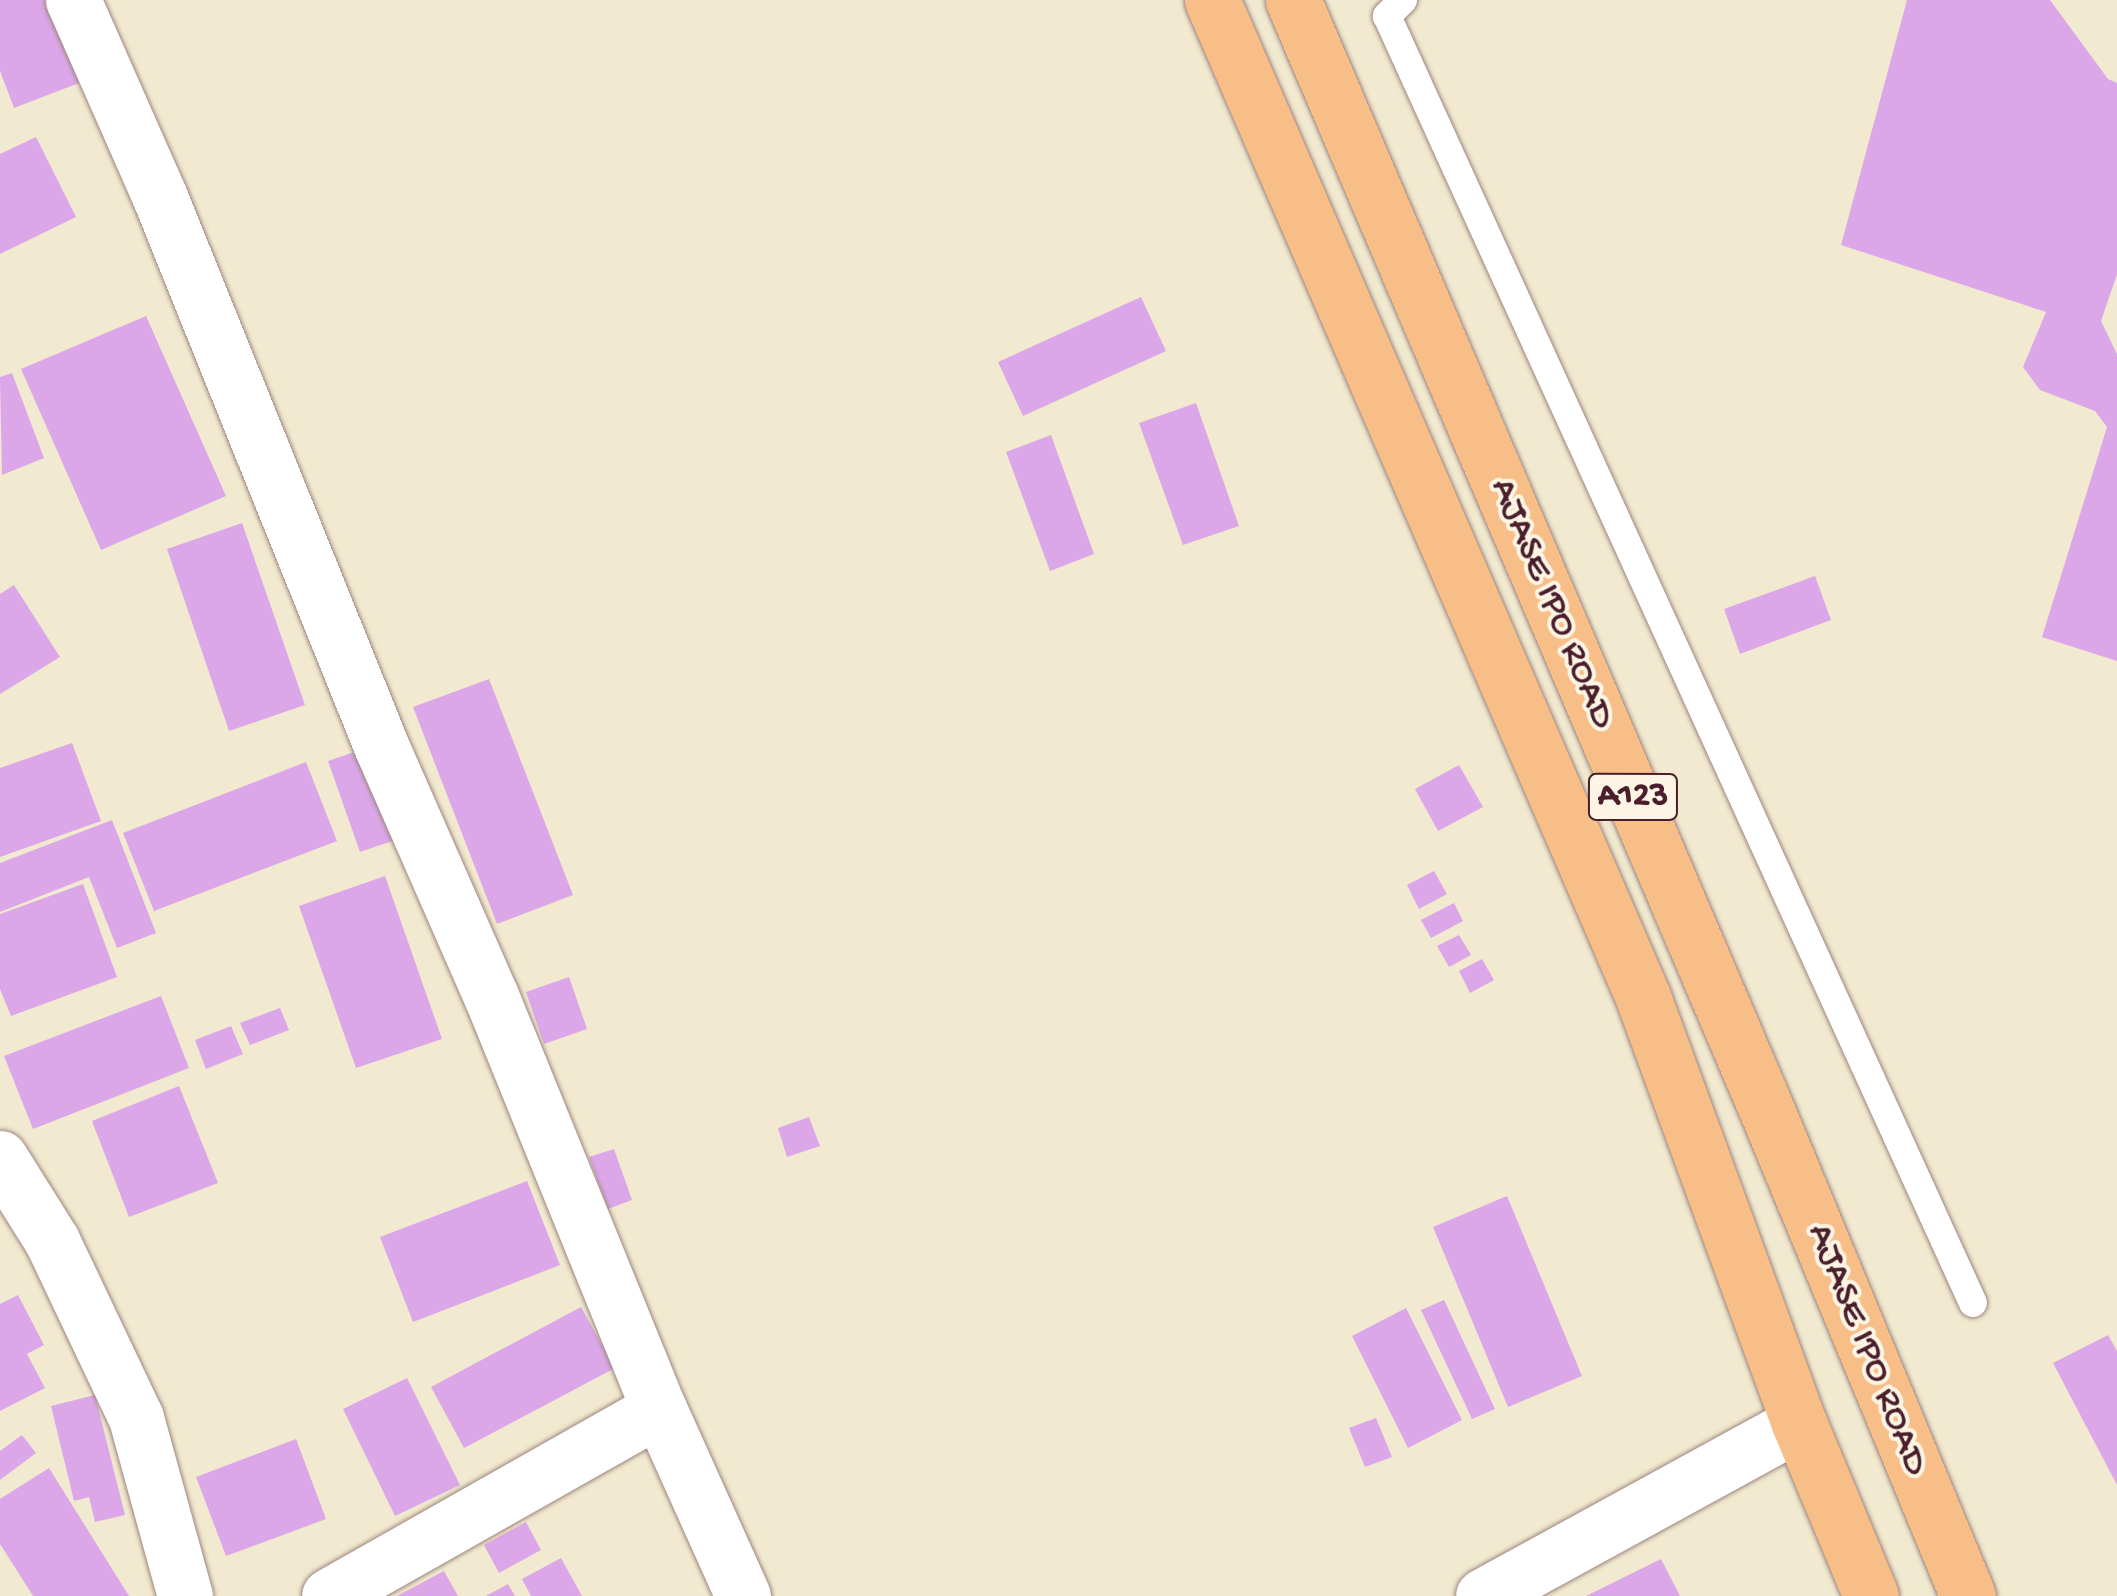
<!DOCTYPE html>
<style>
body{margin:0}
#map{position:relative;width:2117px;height:1596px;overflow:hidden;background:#f1ead0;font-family:"Gochi Hand",sans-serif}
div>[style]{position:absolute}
.building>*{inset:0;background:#dba7e9}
.roads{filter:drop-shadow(0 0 2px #9e847e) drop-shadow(0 0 2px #9e847e)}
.service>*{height:28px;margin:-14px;padding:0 14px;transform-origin:14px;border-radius:14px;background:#fff}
.minor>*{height:55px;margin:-27.5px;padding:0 27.5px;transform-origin:27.5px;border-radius:27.5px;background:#fff}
.trunk>*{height:55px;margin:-27.5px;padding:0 27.5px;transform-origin:27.5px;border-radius:27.5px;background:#f7be88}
span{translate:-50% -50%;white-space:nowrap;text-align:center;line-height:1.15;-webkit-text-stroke:8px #fcf5e5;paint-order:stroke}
.shield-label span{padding:2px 8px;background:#fcf5e5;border:2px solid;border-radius:8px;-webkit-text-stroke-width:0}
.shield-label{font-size:35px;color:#4a1f2b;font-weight:700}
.street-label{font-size:38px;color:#4a1f2b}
</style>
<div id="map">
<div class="building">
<i style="clip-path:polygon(0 0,46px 0,79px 83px,14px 108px,0 71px)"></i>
<i style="clip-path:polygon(1907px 0,2050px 0,2108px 79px,2117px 83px,2117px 274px,2101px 321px,2117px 354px,2117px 661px,2042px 637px,2107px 427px,2095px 411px,2040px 390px,2023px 367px,2046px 312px,1841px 245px)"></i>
<i style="clip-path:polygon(36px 137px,76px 217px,0 254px,0 154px)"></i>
<i style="clip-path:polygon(1141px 297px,1166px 351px,1023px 416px,998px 362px)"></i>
<i style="clip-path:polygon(146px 316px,226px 496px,101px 550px,21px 369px)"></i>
<i style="clip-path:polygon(12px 373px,44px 458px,2px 475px,0 377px)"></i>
<i style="clip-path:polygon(1196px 403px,1239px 526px,1183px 545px,1139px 423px)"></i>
<i style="clip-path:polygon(1051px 435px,1094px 554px,1050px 571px,1006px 452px)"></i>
<i style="clip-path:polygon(242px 523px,305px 705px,229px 731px,167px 549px)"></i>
<i style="clip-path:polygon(1815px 576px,1831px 620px,1740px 654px,1724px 609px)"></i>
<i style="clip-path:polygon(14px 585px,60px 657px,0 694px,0 594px)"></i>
<i style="clip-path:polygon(489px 679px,573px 895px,497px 924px,413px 707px)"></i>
<i style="clip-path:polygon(72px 743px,101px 821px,0 857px,0 768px)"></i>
<i style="clip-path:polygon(366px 748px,398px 839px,360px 852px,328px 761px)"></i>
<i style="clip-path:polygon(306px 762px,337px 841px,154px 911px,123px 833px)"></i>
<i style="clip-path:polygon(1459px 765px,1483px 807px,1438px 831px,1415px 789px)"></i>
<i style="clip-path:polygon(112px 820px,156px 933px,117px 948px,89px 877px,0 912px,0 863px)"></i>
<i style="clip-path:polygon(1434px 871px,1447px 894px,1419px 909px,1407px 885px)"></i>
<i style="clip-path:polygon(385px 876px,442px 1039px,356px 1068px,299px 906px)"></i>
<i style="clip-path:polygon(83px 884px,117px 977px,11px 1016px,0 989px,0 914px)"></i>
<i style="clip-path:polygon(1454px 903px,1463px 921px,1431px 938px,1421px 920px)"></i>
<i style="clip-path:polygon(1459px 935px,1471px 955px,1449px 967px,1437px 946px)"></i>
<i style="clip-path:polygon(1482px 959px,1494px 980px,1470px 993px,1459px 971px)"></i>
<i style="clip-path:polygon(569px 977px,587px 1029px,544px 1044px,526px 992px)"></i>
<i style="clip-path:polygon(161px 996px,189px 1068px,33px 1129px,4px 1056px)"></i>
<i style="clip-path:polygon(280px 1008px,289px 1030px,250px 1045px,240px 1023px)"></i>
<i style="clip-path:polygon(231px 1026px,243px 1054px,206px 1069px,195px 1040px)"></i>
<i style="clip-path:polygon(179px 1086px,218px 1183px,129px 1217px,92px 1121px)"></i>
<i style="clip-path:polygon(809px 1117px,820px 1146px,787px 1157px,778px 1128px)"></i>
<i style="clip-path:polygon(614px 1149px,632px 1200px,608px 1209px,589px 1157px)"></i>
<i style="clip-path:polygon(527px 1181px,560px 1265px,413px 1322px,380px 1237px)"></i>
<i style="clip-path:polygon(1507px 1196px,1582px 1376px,1508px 1407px,1433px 1227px)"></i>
<i style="clip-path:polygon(18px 1295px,44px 1345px,27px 1354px,45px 1388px,0 1411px,0 1304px)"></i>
<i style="clip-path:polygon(1444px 1300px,1495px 1409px,1472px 1419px,1421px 1310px)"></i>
<i style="clip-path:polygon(581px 1307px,615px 1368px,464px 1448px,431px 1387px)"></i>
<i style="clip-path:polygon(1406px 1308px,1462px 1420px,1408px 1448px,1352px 1336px)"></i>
<i style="clip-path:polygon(2108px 1335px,2117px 1351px,2117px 1485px,2053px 1363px)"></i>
<i style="clip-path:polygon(407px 1378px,460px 1485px,395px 1516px,343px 1409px)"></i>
<i style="clip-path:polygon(95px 1395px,125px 1515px,95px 1522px,89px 1497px,74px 1501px,51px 1406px)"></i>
<i style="clip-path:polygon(1376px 1418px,1392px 1457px,1365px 1467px,1349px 1428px)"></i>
<i style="clip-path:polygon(22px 1435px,36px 1453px,0 1480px,0 1451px)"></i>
<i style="clip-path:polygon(296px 1439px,326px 1519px,226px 1556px,196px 1477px)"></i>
<i style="clip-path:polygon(49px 1468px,129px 1596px,33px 1596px,0 1544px,0 1499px)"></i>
<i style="clip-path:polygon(526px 1522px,541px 1550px,499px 1573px,484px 1545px)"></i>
<i style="clip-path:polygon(561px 1558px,582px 1596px,531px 1596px,522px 1579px)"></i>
<i style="clip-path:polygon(1661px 1559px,1680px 1596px,1586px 1596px)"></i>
<i style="clip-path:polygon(444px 1571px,458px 1596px,397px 1596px)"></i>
<i style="clip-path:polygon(508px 1584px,515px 1596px,486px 1596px)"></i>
</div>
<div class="roads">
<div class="service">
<i style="left:1403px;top:0;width:23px;rotate:135deg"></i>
<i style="left:1387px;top:16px;width:1414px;rotate:65.52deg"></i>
</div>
<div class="minor">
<i style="left:73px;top:0;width:213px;rotate:66.2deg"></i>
<i style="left:159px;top:195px;width:596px;rotate:68.04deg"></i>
<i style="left:382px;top:748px;width:271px;rotate:66.3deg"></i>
<i style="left:491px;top:996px;width:446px;rotate:67.9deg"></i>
<i style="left:659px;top:1409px;width:379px;rotate:150.5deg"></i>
<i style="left:0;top:1158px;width:98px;rotate:57.9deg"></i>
<i style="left:52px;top:1241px;width:196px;rotate:64.6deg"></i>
<i style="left:136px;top:1418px;width:185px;rotate:74.6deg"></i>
<i style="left:659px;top:1409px;width:205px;rotate:65.8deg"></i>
<i style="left:1483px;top:1596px;width:360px;rotate:-28.7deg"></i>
</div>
<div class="trunk">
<i style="left:1212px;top:0;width:1086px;rotate:66.62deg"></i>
<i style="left:1643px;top:997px;width:454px;rotate:69.9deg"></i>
<i style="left:1799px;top:1423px;width:187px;rotate:67.4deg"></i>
<i style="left:1293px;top:0;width:1210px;rotate:66.89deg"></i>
<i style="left:1768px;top:1113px;width:523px;rotate:67.51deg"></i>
</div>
</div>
<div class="shield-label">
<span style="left:1633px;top:797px">A123</span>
</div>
<div class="street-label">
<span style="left:1551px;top:604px;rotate:67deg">AJASE IPO ROAD</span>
<span style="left:1866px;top:1350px;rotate:68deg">AJASE IPO ROAD</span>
</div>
</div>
